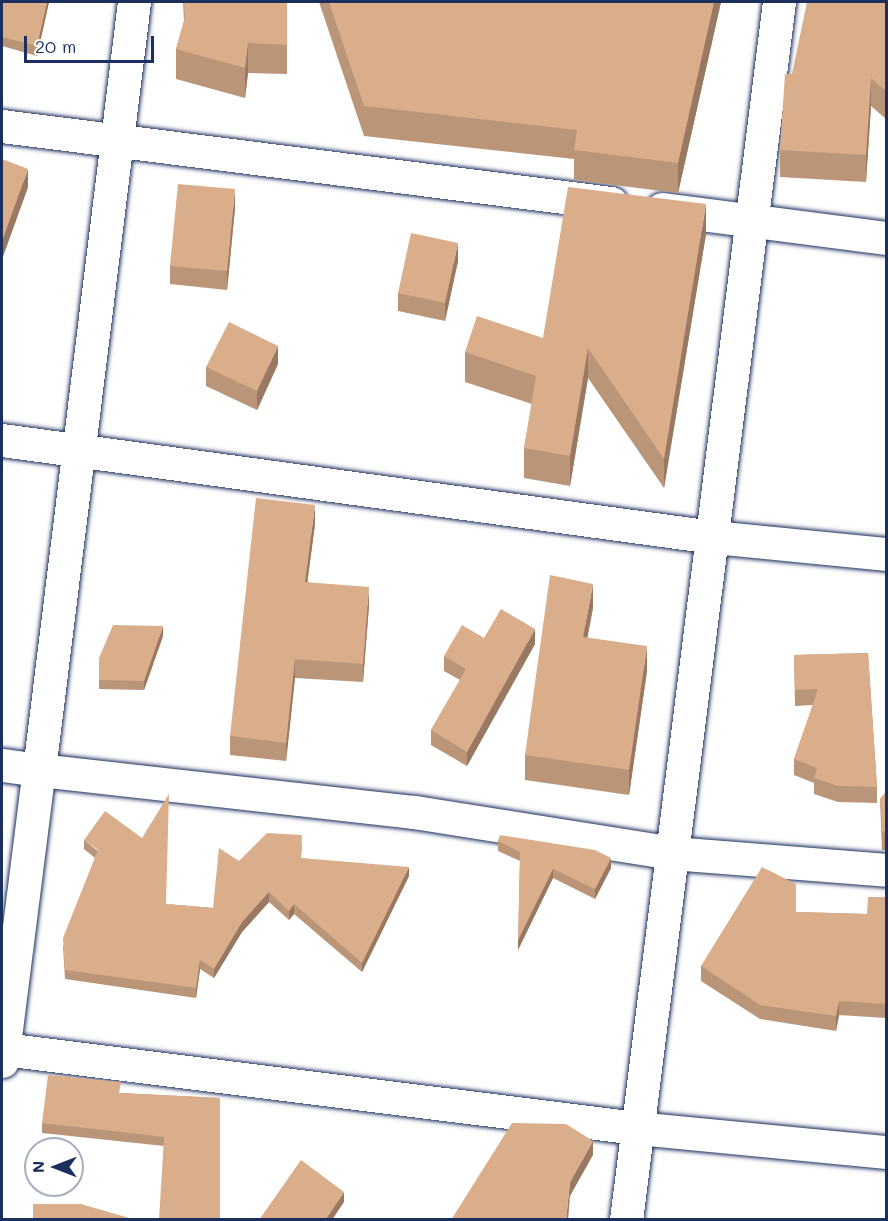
<!DOCTYPE html>
<style>
body{margin:0}
#map{position:relative;width:888px;height:1221px;overflow:hidden;background:#fff;font-family:Mali,sans-serif}
div>[style]{position:absolute}
.roads{filter:drop-shadow(0 0 2px #1b2f5e) drop-shadow(0 0 2px #1b2f5e)}
.minor>*{height:33px;margin:-16.5px;padding:0 16.5px;transform-origin:16.5px;border-radius:16.5px;background:#fff}
.wall>*{inset:0;background:#bb9578}
.shaded-wall>*{inset:0;background:#997961}
.building>*{inset:0;background:#daad8b}
span{translate:-50% -50%;white-space:nowrap;text-align:center;line-height:1.15;-webkit-text-stroke:5px #fff;paint-order:stroke}
.frame{position:absolute;inset:0;border:3px solid #1b2f5e;pointer-events:none}
.north{position:absolute;left:24px;top:1137px;width:60px;height:60px;box-sizing:border-box;background:#fff;border:2px solid #a4acbf;border-radius:50%;rotate:270deg;font-size:16px;font-weight:700;line-height:24px;text-align:center;color:#1b2f5e}
.north::after{content:'';display:block;margin:auto;width:21px;height:27px;background:#1b2f5e;clip-path:polygon(50% 0,100% 100%,50% 72%,0 100%)}
.scale{position:absolute;left:24px;top:36px;width:130px;height:27px;box-sizing:border-box;border:3px solid #1b2f5e;border-top:0;padding-left:8px;font-size:18px;line-height:21px;white-space:nowrap;color:#1b2f5e;-webkit-text-stroke:4px #fff;paint-order:stroke}
</style>
<div id="map">
<div class="roads">
<div class="minor">
<i style="left:2px;top:126px;width:614px;rotate:7.21deg"></i>
<i style="left:662px;top:209px;width:226px;rotate:7.4deg"></i>
<i style="left:2px;top:440px;width:718px;rotate:7.77deg"></i>
<i style="left:713px;top:537px;width:174px;rotate:5.6deg"></i>
<i style="left:2px;top:765px;width:37px;rotate:8deg"></i>
<i style="left:39px;top:770px;width:774px;rotate:-82.95deg"></i>
<i style="left:3px;top:1049px;width:638px;rotate:7.11deg"></i>
<i style="left:636px;top:1128px;width:251px;rotate:5.5deg"></i>
<i style="left:2px;top:1061px;width:293px;rotate:-82.8deg"></i>
<i style="left:39px;top:770px;width:377px;rotate:6.4deg"></i>
<i style="left:414px;top:812px;width:261px;rotate:9deg"></i>
<i style="left:672px;top:853px;width:215px;rotate:4.5deg"></i>
<i style="left:626px;top:1220px;width:1228px;rotate:-82.84deg"></i>
</div>
</div>
<div class="wall">
<i style="clip-path:polygon(2px 2px,49px 2px,37px 56px,2px 46px)"></i>
<i style="clip-path:polygon(183px 2px,287px 2px,287px 74px,248px 73px,245px 98px,176px 79px,176px 49px,184px 21px)"></i>
<i style="clip-path:polygon(319px 2px,721px 2px,678px 193px,574px 180px,574px 159px,364px 136px)"></i>
<i style="clip-path:polygon(886px 2px,886px 119px,871px 106px,866px 182px,780px 177px,780px 150px,792px 74px)"></i>
<i style="clip-path:polygon(2px 159px,28px 187px,2px 259px)"></i>
<i style="clip-path:polygon(235px 208px,227px 290px,170px 284px,170px 266px)"></i>
<i style="clip-path:polygon(706px 234px,664px 488px,588px 378px,570px 486px,524px 478px,524px 448px,532px 404px,465px 382px,465px 352px,543px 338px)"></i>
<i style="clip-path:polygon(458px 261px,445px 321px,398px 311px,398px 293px)"></i>
<i style="clip-path:polygon(278px 364px,257px 410px,206px 386px,206px 367px)"></i>
<i style="clip-path:polygon(315px 524px,307px 582px,369px 605px,363px 682px,295px 678px,286px 761px,230px 755px,230px 736px)"></i>
<i style="clip-path:polygon(593px 608px,587px 637px,647px 671px,629px 795px,525px 780px,525px 755px)"></i>
<i style="clip-path:polygon(163px 636px,144px 690px,99px 689px,99px 658px)"></i>
<i style="clip-path:polygon(484px 638px,535px 644px,467px 766px,431px 745px,431px 730px,460px 680px,444px 671px,444px 656px)"></i>
<i style="clip-path:polygon(868px 653px,877px 787px,877px 803px,838px 802px,814px 794px,814px 783px,794px 775px,794px 759px,813px 705px,795px 706px,794px 655px)"></i>
<i style="clip-path:polygon(886px 792px,886px 850px,882px 850px,880px 799px)"></i>
<i style="clip-path:polygon(84px 840px,166px 904px,213px 908px,239px 861px,302px 845px,301px 858px,409px 876px,362px 972px,294px 914px,289px 920px,269px 902px,242px 932px,214px 978px,200px 969px,196px 998px,65px 979px,63px 947px,95px 858px,84px 849px)"></i>
<i style="clip-path:polygon(498px 841px,611px 868px,595px 899px,553px 878px,518px 950px,520px 861px,498px 851px)"></i>
<i style="clip-path:polygon(886px 897px,886px 1018px,839px 1015px,836px 1031px,760px 1019px,701px 981px,701px 966px,796px 912px,867px 914px)"></i>
<i style="clip-path:polygon(121px 1093px,220px 1098px,164px 1146px,42px 1133px,42px 1123px)"></i>
</div>
<div class="shaded-wall">
<i style="clip-path:polygon(47px 2px,49px 2px,37px 56px,37px 46px)"></i>
<i style="clip-path:polygon(714px 2px,721px 2px,678px 193px,678px 163px)"></i>
<i style="clip-path:polygon(248px 43px,248px 73px,245px 98px,245px 68px)"></i>
<i style="clip-path:polygon(871px 78px,871px 106px,866px 182px,866px 155px)"></i>
<i style="clip-path:polygon(28px 169px,28px 187px,2px 259px,2px 241px)"></i>
<i style="clip-path:polygon(235px 189px,235px 208px,227px 290px,227px 271px)"></i>
<i style="clip-path:polygon(706px 204px,706px 234px,664px 488px,664px 459px)"></i>
<i style="clip-path:polygon(458px 243px,458px 261px,445px 321px,445px 303px)"></i>
<i style="clip-path:polygon(278px 346px,278px 364px,257px 410px,257px 391px)"></i>
<i style="clip-path:polygon(588px 348px,588px 378px,570px 486px,570px 456px)"></i>
<i style="clip-path:polygon(315px 505px,315px 524px,305px 601px,305px 582px)"></i>
<i style="clip-path:polygon(593px 584px,593px 608px,583px 661px,583px 637px)"></i>
<i style="clip-path:polygon(369px 587px,369px 605px,363px 682px,363px 664px)"></i>
<i style="clip-path:polygon(163px 626px,163px 636px,144px 690px,144px 681px)"></i>
<i style="clip-path:polygon(535px 629px,535px 644px,467px 766px,467px 752px)"></i>
<i style="clip-path:polygon(647px 646px,647px 671px,629px 795px,629px 770px)"></i>
<i style="clip-path:polygon(295px 659px,295px 678px,286px 761px,286px 743px)"></i>
<i style="clip-path:polygon(611px 858px,611px 868px,595px 899px,595px 889px)"></i>
<i style="clip-path:polygon(409px 867px,409px 876px,362px 972px,362px 963px)"></i>
<i style="clip-path:polygon(553px 869px,553px 878px,518px 950px,518px 940px)"></i>
<i style="clip-path:polygon(269px 892px,269px 902px,242px 932px,214px 978px,214px 969px,242px 922px)"></i>
<i style="clip-path:polygon(294px 904px,294px 914px,289px 920px,289px 911px)"></i>
<i style="clip-path:polygon(200px 960px,200px 969px,196px 998px,196px 988px)"></i>
<i style="clip-path:polygon(839px 1001px,839px 1015px,836px 1031px,836px 1016px)"></i>
<i style="clip-path:polygon(593px 1141px,593px 1155px,570px 1196px,568px 1220px,566px 1220px,570px 1182px)"></i>
<i style="clip-path:polygon(344px 1192px,344px 1202px,332px 1220px,325px 1220px)"></i>
</div>
<div class="building">
<i style="clip-path:polygon(2px 2px,47px 2px,37px 46px,2px 37px)"></i>
<i style="clip-path:polygon(184px 2px,287px 2px,287px 45px,248px 43px,245px 68px,176px 49px,185px 18px)"></i>
<i style="clip-path:polygon(329px 2px,714px 2px,678px 163px,574px 150px,577px 130px,364px 106px)"></i>
<i style="clip-path:polygon(807px 2px,886px 2px,886px 91px,871px 78px,866px 155px,780px 150px,785px 74px,792px 74px)"></i>
<i style="clip-path:polygon(2px 159px,28px 169px,2px 241px)"></i>
<i style="clip-path:polygon(178px 184px,235px 189px,227px 271px,170px 266px)"></i>
<i style="clip-path:polygon(568px 187px,706px 204px,664px 459px,588px 348px,570px 456px,524px 448px,536px 376px,465px 352px,477px 316px,543px 338px)"></i>
<i style="clip-path:polygon(411px 233px,458px 243px,445px 303px,398px 293px)"></i>
<i style="clip-path:polygon(229px 322px,278px 346px,257px 391px,206px 367px)"></i>
<i style="clip-path:polygon(256px 498px,315px 505px,305px 582px,369px 587px,363px 664px,295px 659px,286px 743px,230px 736px)"></i>
<i style="clip-path:polygon(550px 575px,593px 584px,583px 637px,647px 646px,629px 770px,525px 755px)"></i>
<i style="clip-path:polygon(501px 609px,535px 629px,467px 752px,431px 730px,466px 669px,444px 656px,462px 625px,484px 638px)"></i>
<i style="clip-path:polygon(113px 625px,163px 626px,144px 681px,99px 680px,99px 658px)"></i>
<i style="clip-path:polygon(868px 653px,877px 787px,838px 786px,814px 778px,817px 768px,794px 759px,818px 689px,795px 690px,794px 655px)"></i>
<i style="clip-path:polygon(886px 792px,886px 831px,882px 832px,880px 799px)"></i>
<i style="clip-path:polygon(169px 794px,166px 904px,213px 908px,219px 848px,239px 861px,267px 833px,302px 835px,301px 858px,409px 867px,362px 963px,294px 904px,289px 911px,269px 892px,242px 922px,214px 969px,200px 960px,196px 988px,65px 970px,63px 938px,98px 850px,84px 840px,105px 811px,142px 838px)"></i>
<i style="clip-path:polygon(500px 835px,595px 850px,611px 858px,595px 889px,553px 869px,518px 940px,520px 852px,498px 841px)"></i>
<i style="clip-path:polygon(762px 867px,796px 884px,796px 912px,867px 914px,868px 897px,886px 897px,886px 1004px,839px 1001px,836px 1016px,760px 1005px,701px 966px)"></i>
<i style="clip-path:polygon(48px 1075px,121px 1082px,119px 1093px,220px 1098px,220px 1220px,159px 1220px,164px 1137px,42px 1123px)"></i>
<i style="clip-path:polygon(512px 1123px,566px 1124px,593px 1141px,570px 1182px,566px 1220px,451px 1220px)"></i>
<i style="clip-path:polygon(301px 1160px,344px 1192px,325px 1220px,259px 1220px)"></i>
<i style="clip-path:polygon(33px 1204px,81px 1204px,136px 1220px,33px 1220px)"></i>
</div>
<div class="frame"></div>
<div class="north">N</div>
<div class="scale">20 m</div>
</div>
